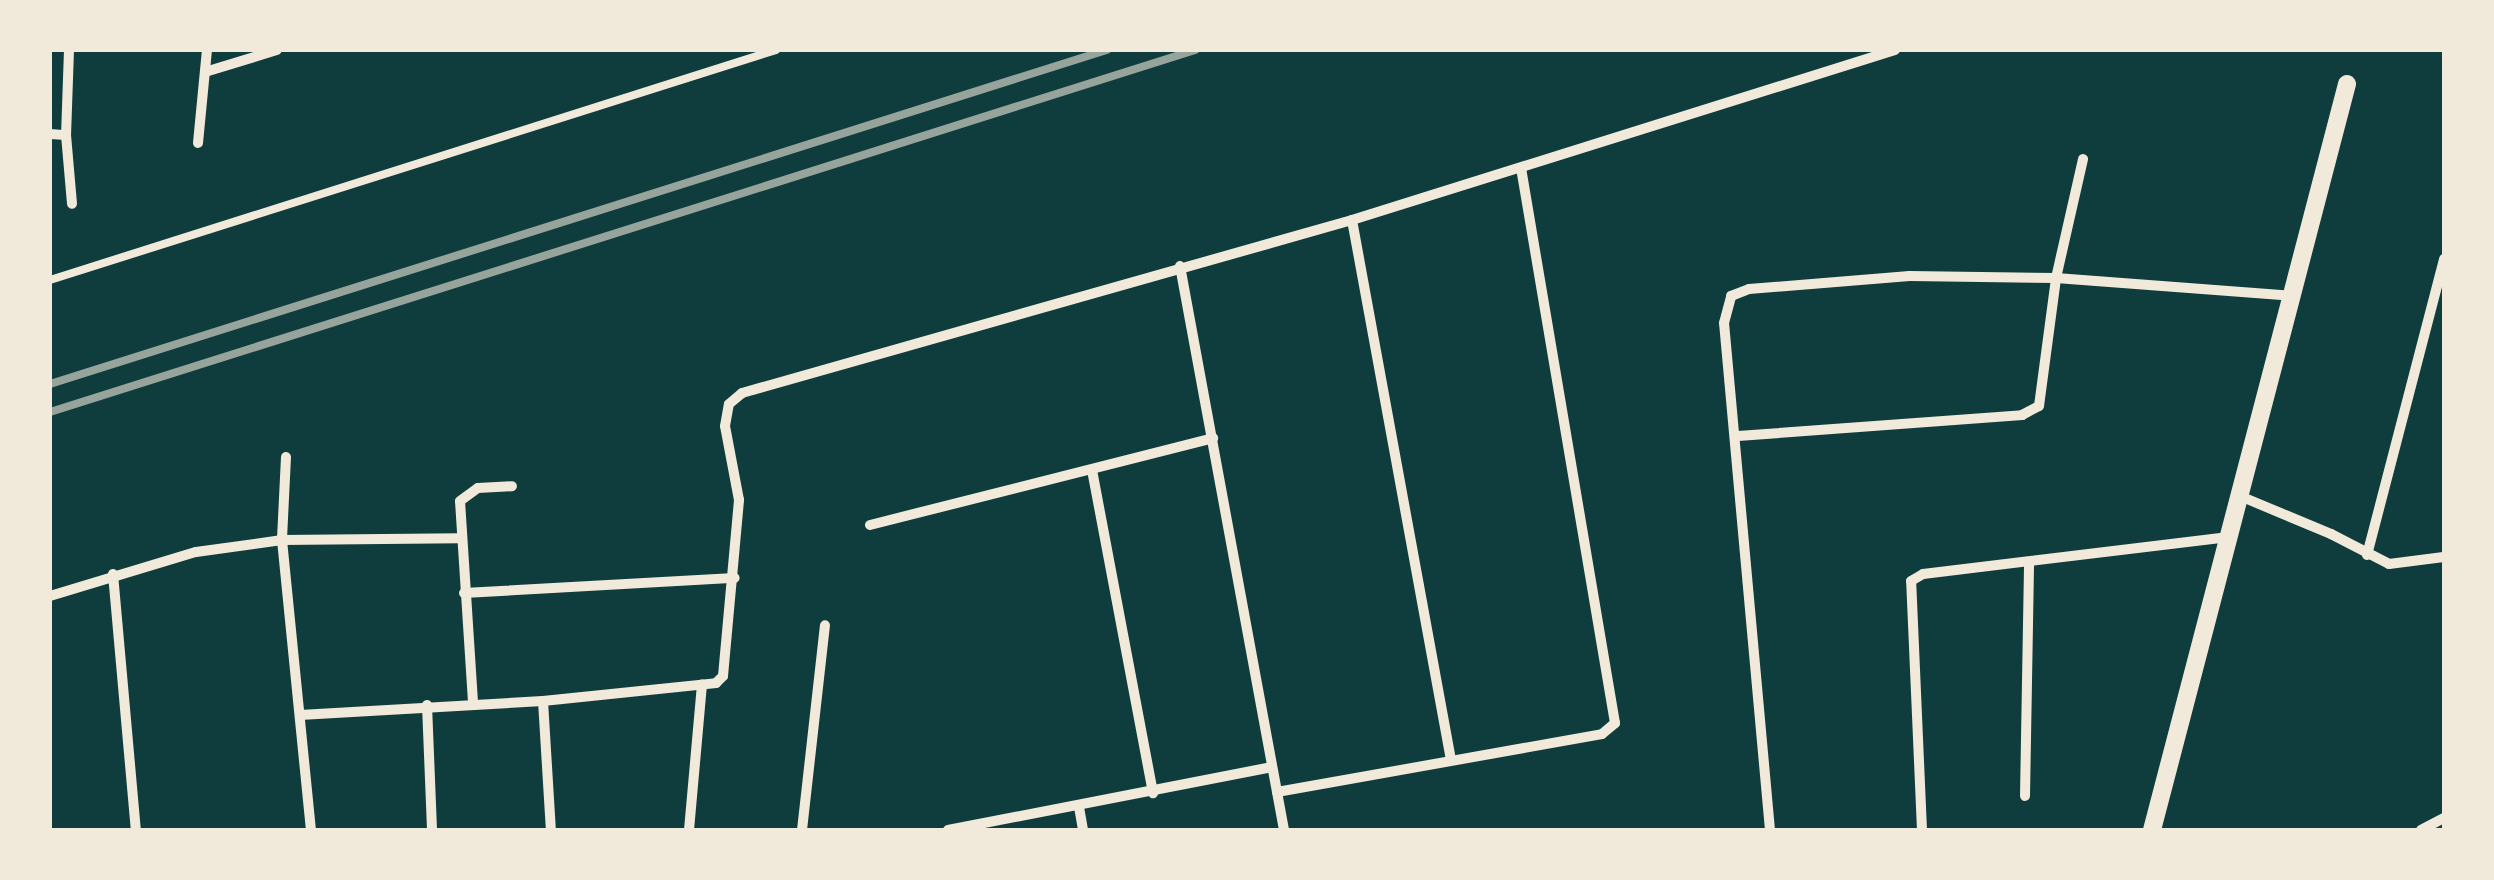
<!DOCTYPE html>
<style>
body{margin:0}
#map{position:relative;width:2494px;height:880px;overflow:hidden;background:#0f3d3e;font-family:"Libre Baskerville",serif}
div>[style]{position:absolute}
.service>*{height:8px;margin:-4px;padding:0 4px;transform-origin:4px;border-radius:4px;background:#f1e9da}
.minor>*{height:10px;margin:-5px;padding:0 5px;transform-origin:5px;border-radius:5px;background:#f1e9da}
.tertiary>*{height:18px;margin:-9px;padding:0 9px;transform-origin:9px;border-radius:9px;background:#f1e9da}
.rail>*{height:8px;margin:-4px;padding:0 4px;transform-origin:4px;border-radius:4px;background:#97a49c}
span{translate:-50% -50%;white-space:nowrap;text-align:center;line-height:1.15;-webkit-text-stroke:8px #f1e9da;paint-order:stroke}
.frame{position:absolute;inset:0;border:52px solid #f1e9da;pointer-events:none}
</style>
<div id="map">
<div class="service">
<i style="left:50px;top:280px;width:762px;rotate:-17.58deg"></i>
</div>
<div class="minor">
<i style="left:69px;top:50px;width:85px;rotate:92deg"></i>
<i style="left:66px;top:135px;width:69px;rotate:85deg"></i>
<i style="left:205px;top:72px;width:75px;rotate:-17deg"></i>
<i style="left:50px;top:134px;width:16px;rotate:4deg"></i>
<i style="left:198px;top:143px;width:93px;rotate:-84.5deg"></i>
<i style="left:1352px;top:220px;width:549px;rotate:79.61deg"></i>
<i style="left:1180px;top:266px;width:574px;rotate:79.55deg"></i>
<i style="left:1738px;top:436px;width:285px;rotate:-4.2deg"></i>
<i style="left:2022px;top:415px;width:19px;rotate:-28deg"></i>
<i style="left:2039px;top:406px;width:129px;rotate:-82.4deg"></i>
<i style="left:2056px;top:278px;width:122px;rotate:-77.2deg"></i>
<i style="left:286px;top:457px;width:83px;rotate:92.8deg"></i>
<i style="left:282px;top:540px;width:291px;rotate:84.3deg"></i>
<i style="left:1092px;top:470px;width:329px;rotate:79.3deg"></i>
<i style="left:2240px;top:496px;width:99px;rotate:22.7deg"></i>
<i style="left:2331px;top:534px;width:65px;rotate:27.3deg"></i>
<i style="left:2389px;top:564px;width:55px;rotate:-7.3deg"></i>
<i style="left:870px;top:525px;width:354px;rotate:-14.2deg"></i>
<i style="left:2367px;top:555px;width:306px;rotate:-75.4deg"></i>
<i style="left:113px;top:574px;width:257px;rotate:84.9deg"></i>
<i style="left:464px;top:593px;width:271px;rotate:-3.2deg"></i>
<i style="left:50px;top:596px;width:152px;rotate:-16.8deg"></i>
<i style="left:196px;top:552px;width:87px;rotate:-7.9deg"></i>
<i style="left:282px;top:540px;width:178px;rotate:-0.6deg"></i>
<i style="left:543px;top:701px;width:129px;rotate:86.5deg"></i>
<i style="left:473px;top:702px;width:201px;rotate:-93.7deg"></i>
<i style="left:460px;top:501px;width:22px;rotate:-36deg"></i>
<i style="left:478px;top:488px;width:34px;rotate:-3deg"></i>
<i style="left:427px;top:705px;width:125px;rotate:87.7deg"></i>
<i style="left:300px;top:715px;width:243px;rotate:-3.3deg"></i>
<i style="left:543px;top:701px;width:174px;rotate:-5.9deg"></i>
<i style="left:716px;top:683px;width:10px;rotate:-45deg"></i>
<i style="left:723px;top:676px;width:177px;rotate:-84.8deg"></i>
<i style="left:739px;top:500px;width:75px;rotate:-100.7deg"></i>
<i style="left:725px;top:426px;width:22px;rotate:-80deg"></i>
<i style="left:729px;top:404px;width:17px;rotate:-40deg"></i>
<i style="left:742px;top:393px;width:634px;rotate:-15.83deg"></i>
<i style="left:1352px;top:220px;width:569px;rotate:-17.38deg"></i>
<i style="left:1277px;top:792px;width:330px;rotate:-10.1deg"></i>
<i style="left:1602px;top:734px;width:17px;rotate:-40deg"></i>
<i style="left:1615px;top:723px;width:563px;rotate:-99.61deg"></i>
<i style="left:2025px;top:796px;width:234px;rotate:-89deg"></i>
<i style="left:1079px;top:807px;width:23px;rotate:80deg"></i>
<i style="left:689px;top:830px;width:146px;rotate:-84.9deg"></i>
<i style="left:802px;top:830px;width:206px;rotate:-83.6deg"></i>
<i style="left:948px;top:830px;width:329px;rotate:-11deg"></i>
<i style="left:1770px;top:830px;width:509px;rotate:-95.18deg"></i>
<i style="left:1724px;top:323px;width:28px;rotate:-75deg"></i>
<i style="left:1731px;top:296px;width:19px;rotate:-21deg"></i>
<i style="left:1749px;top:289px;width:161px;rotate:-4.6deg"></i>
<i style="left:1909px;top:276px;width:147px;rotate:0.8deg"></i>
<i style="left:2056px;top:278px;width:239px;rotate:4.3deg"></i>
<i style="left:1922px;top:830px;width:249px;rotate:-92.5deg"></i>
<i style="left:1911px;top:581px;width:14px;rotate:-30deg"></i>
<i style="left:1923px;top:574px;width:308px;rotate:-6.9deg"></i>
<i style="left:2421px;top:830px;width:26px;rotate:-28deg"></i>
</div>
<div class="tertiary">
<i style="left:2152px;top:830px;width:771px;rotate:-75.35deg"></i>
</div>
<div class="rail">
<i style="left:50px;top:384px;width:1109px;rotate:-17.54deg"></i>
<i style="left:50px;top:412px;width:1201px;rotate:-17.54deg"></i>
</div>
<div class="frame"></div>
</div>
